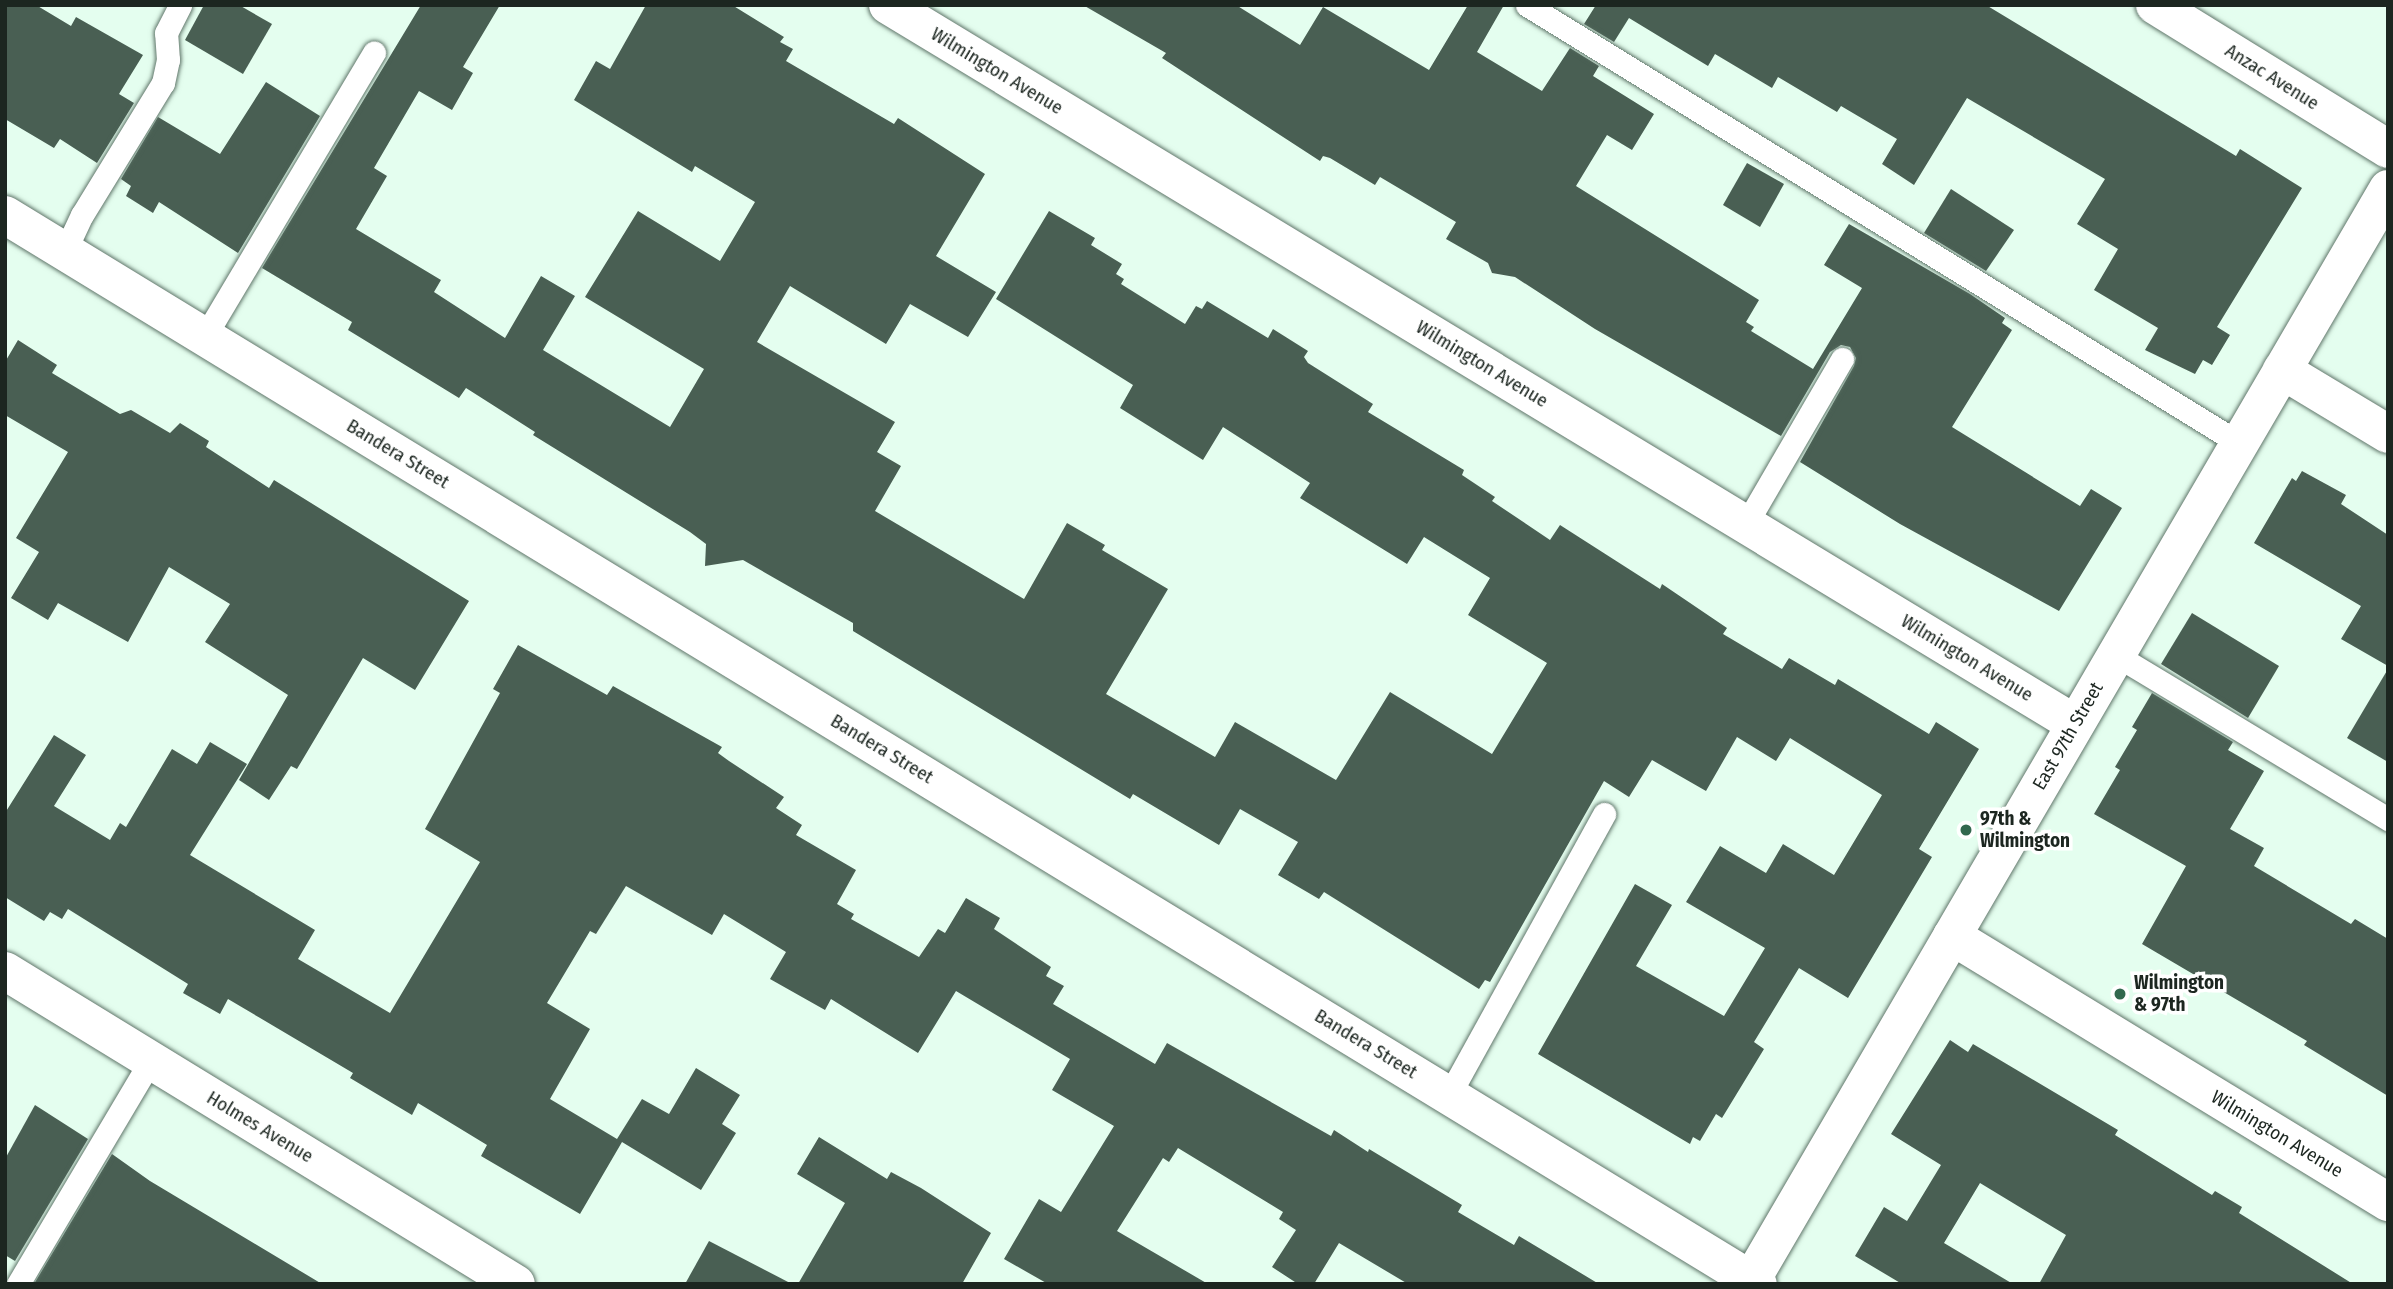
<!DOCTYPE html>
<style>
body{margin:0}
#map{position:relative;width:2393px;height:1289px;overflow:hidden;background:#e4feef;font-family:"Fira Sans Condensed",sans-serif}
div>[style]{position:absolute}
.building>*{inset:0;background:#495f53}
.roads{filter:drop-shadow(0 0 2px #60766a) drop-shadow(0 0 2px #60766a)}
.service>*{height:23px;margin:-11.5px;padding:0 11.5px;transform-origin:11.5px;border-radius:11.5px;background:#fff}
.minor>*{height:38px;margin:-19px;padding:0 19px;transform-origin:19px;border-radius:19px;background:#fff}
.tertiary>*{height:38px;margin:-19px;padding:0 19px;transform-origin:19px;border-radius:19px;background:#fff}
.dots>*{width:19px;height:19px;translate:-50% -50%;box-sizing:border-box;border:4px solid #fff;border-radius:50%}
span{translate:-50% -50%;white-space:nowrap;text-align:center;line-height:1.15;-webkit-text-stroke:7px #fff;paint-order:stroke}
.street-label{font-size:19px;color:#1c2620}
.poi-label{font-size:19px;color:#1c2620;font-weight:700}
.left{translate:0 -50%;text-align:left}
.frame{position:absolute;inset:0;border:7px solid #1c2620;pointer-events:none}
</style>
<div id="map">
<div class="building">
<i style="clip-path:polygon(5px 5px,36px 5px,71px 26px,76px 17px,143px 55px,119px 94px,134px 103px,97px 163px,60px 139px,54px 148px,5px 119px)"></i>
<i style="clip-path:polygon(204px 5px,239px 5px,272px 24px,243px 74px,185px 40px)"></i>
<i style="clip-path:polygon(421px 5px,500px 5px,463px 67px,473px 73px,452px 110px,419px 91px,374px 168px,387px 176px,356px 229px,441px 280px,434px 292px,505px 338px,541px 276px,575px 296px,543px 350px,670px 427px,704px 369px,585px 297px,638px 211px,720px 261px,755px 202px,695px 166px,692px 172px,574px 100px,596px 61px,610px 69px,646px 5px,732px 5px,784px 37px,780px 42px,793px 49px,786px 61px,894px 124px,898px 118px,985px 174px,936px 256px,996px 292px,968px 337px,910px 304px,886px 344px,790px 286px,757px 342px,895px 422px,877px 452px,901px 466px,875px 511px,1024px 599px,1067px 523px,1105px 545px,1102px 550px,1168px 589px,1106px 694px,1215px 757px,1235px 722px,1336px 780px,1390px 692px,1492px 754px,1547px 663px,1468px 615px,1490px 578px,1424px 537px,1407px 564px,1300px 498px,1310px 483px,1223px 427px,1203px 460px,1120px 408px,1133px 385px,996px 299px,1049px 211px,1095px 238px,1091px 245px,1122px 264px,1116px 274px,1124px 279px,1121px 284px,1185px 324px,1196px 306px,1202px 309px,1207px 301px,1268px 338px,1273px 329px,1308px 351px,1304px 357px,1308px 363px,1373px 404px,1368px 412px,1464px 470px,1462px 475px,1495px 497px,1492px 501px,1550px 540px,1560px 525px,1660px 589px,1662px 584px,1727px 628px,1723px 634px,1782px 669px,1789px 658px,1835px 685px,1838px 679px,1929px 734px,1936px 722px,1979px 749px,1919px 849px,1932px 857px,1848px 998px,1799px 968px,1754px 1042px,1764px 1049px,1722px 1118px,1716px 1114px,1700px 1141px,1693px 1137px,1690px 1144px,1538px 1054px,1635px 884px,1672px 905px,1636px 966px,1724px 1016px,1765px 948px,1686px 902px,1720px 846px,1766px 873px,1783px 844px,1834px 875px,1882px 795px,1790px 738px,1776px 761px,1737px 737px,1706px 791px,1652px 760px,1629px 797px,1604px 781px,1490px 982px,1485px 980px,1479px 989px,1324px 892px,1319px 899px,1278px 875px,1298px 842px,1240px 809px,1219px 845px,1133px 794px,1130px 799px,853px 631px,853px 623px,743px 560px,705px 566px,706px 544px,690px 532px,533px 435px,535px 432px,466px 388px,459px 398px,348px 330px,352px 322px,262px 268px)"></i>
<i style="clip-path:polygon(1083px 5px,1236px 5px,1300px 45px,1323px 7px,1429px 70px,1468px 5px,1504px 5px,1477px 52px,1542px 91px,1570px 48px,1599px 66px,1593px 76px,1654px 114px,1632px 150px,1607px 135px,1576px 186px,1759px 300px,1746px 322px,1754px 327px,1751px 331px,1813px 369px,1862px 288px,1824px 265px,1849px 224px,1970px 294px,2005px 318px,2002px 323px,2012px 330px,1952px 427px,2080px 506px,2091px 489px,2122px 508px,2059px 611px,1900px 524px,1800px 462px,1854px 366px,1856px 358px,1850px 347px,1841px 345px,1830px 352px,1781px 436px,1595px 329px,1515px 277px,1492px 273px,1488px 263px,1446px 239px,1456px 222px,1380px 177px,1375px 185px,1330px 158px,1323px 156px,1320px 161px,1162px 58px,1166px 53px)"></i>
<i style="clip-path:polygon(1596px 5px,1986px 5px,2236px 156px,2240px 149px,2302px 188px,2217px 327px,2230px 335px,2212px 365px,2203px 360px,2195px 374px,2145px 350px,2158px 328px,2094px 290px,2118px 249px,2077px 224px,2105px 179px,1967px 98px,1914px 185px,1882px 164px,1897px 139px,1841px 106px,1837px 112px,1778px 77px,1772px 88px,1715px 54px,1708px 66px,1629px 18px,1614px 42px,1584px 24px)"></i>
<i style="clip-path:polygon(266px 82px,320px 116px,238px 253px,159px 202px,153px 213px,126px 196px,131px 186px,121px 179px,158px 117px,220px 154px)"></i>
<i style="clip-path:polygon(1747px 163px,1784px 184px,1760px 227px,1723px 205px)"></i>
<i style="clip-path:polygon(1951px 189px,2014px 230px,1986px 271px,1924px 233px)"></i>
<i style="clip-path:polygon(18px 340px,57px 365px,52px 373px,120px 414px,131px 410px,170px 433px,180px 423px,209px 441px,206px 447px,269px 488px,274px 480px,469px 601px,415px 690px,363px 658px,297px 769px,291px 766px,269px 800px,239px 780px,288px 695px,205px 642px,230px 604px,169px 567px,128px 642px,58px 603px,48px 620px,11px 598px,39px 552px,16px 538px,68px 452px,5px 415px,5px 362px)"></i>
<i style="clip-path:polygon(2302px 471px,2346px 495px,2341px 504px,2388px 535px,2388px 666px,2341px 639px,2361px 606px,2254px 543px,2292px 478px,2296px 481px)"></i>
<i style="clip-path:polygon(2192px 613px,2279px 666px,2248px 718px,2161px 664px)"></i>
<i style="clip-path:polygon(518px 645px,607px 695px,613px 686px,722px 747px,718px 753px,729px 761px,784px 797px,776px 808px,802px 825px,796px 835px,856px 870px,837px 904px,854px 914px,851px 919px,919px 957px,938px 929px,945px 933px,966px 898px,1000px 918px,994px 929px,1051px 967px,1046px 976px,1064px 986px,1053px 1004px,1155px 1064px,1167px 1043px,1331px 1136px,1334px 1130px,1368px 1152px,1369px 1149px,1462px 1205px,1458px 1212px,1514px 1245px,1519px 1236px,1599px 1284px,1408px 1284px,1339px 1243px,1314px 1284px,1298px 1284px,1272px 1267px,1296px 1230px,1279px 1219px,1283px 1212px,1178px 1148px,1169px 1162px,1163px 1158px,1117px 1231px,1208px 1284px,1048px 1284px,1004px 1259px,1039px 1199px,1061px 1212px,1114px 1126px,1052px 1090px,1070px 1059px,956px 991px,918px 1053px,831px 999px,825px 1010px,770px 979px,786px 952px,724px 914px,712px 935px,626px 886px,596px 934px,590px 931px,547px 1003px,590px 1029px,550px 1099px,617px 1139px,642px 1099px,669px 1114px,696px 1068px,740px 1095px,722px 1124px,736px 1133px,701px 1190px,622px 1142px,580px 1214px,481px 1156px,487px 1145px,418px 1103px,412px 1115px,350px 1078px,353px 1073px,228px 999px,220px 1014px,183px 993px,188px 984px,68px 909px,62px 919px,50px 912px,44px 921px,5px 897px,5px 813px,54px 735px,86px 755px,54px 806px,110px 840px,120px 823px,126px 827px,172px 749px,197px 764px,210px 742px,247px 764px,190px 855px,315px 930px,298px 959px,390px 1013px,480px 862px,425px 829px,500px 693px,493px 689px)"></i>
<i style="clip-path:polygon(2388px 669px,2388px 762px,2347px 738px)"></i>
<i style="clip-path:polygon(2152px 693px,2233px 742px,2228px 750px,2264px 771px,2230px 829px,2264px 848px,2254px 866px,2351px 924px,2355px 919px,2388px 939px,2388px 1096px,2304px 1045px,2307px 1041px,2142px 944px,2186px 866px,2094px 814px,2120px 770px,2115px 767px,2137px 730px,2132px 727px)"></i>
<i style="clip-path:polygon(1950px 1040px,1968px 1052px,1973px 1044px,2118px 1130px,2115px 1135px,2212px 1195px,2215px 1191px,2242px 1207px,2239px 1213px,2353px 1284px,2039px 1284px,2066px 1235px,1980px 1183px,1944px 1243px,2013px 1284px,1902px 1284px,1855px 1256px,1884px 1207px,1907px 1221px,1941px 1165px,1891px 1134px)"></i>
<i style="clip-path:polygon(35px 1105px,88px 1139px,15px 1261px,5px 1255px,5px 1159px)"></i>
<i style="clip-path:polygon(819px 1137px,887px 1179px,891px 1172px,921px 1188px,991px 1233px,962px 1284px,798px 1284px,845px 1203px,797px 1174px)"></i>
<i style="clip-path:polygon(112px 1154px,150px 1181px,322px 1284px,34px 1284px)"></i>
<i style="clip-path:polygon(709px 1241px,792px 1284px,685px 1284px)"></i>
</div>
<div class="roads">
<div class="service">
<i style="left:1527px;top:5px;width:836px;rotate:31.6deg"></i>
<i style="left:65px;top:251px;width:40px;rotate:-65deg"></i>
<i style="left:82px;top:215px;width:155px;rotate:-58.5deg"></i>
<i style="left:163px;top:83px;width:24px;rotate:-78deg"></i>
<i style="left:168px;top:60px;width:27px;rotate:-94deg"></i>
<i style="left:166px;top:33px;width:31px;rotate:-63deg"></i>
<i style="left:205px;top:336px;width:330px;rotate:-59.2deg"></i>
<i style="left:1746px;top:524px;width:191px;rotate:-59.8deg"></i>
<i style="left:2116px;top:655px;width:318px;rotate:31.1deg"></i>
<i style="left:1449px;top:1095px;width:321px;rotate:-61.1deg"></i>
<i style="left:18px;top:1284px;width:261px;rotate:-59.3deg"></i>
</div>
<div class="minor">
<i style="left:888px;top:5px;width:1388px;rotate:31.2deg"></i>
<i style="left:2155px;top:5px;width:274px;rotate:31.7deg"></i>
<i style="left:5px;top:215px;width:2053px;rotate:31.38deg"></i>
<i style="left:2282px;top:370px;width:124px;rotate:31.1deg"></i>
<i style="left:5px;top:971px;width:599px;rotate:31.49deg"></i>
</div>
<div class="tertiary">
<i style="left:1952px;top:936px;width:511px;rotate:31.39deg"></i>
<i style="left:1749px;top:1284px;width:1268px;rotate:-59.73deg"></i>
</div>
</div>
<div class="dots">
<i style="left:1966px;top:830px;background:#32684e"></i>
<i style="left:2120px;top:994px;background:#32684e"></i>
</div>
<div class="street-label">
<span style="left:997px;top:71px;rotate:31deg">Wilmington Avenue</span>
<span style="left:2272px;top:77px;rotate:32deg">Anzac Avenue</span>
<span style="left:1482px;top:364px;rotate:31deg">Wilmington Avenue</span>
<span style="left:398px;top:454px;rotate:31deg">Bandera Street</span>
<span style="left:1967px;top:658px;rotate:31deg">Wilmington Avenue</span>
<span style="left:2068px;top:736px;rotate:-60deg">East 97th Street</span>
<span style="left:882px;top:749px;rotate:31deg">Bandera Street</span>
<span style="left:1366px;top:1044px;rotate:31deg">Bandera Street</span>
<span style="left:260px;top:1127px;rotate:31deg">Holmes Avenue</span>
<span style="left:2277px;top:1134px;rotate:31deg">Wilmington Avenue</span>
</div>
<div class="poi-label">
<span class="left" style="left:1980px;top:830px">97th &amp;<br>Wilmington</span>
<span class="left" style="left:2134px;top:994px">Wilmington<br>&amp; 97th</span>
</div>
<div class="frame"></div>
</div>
